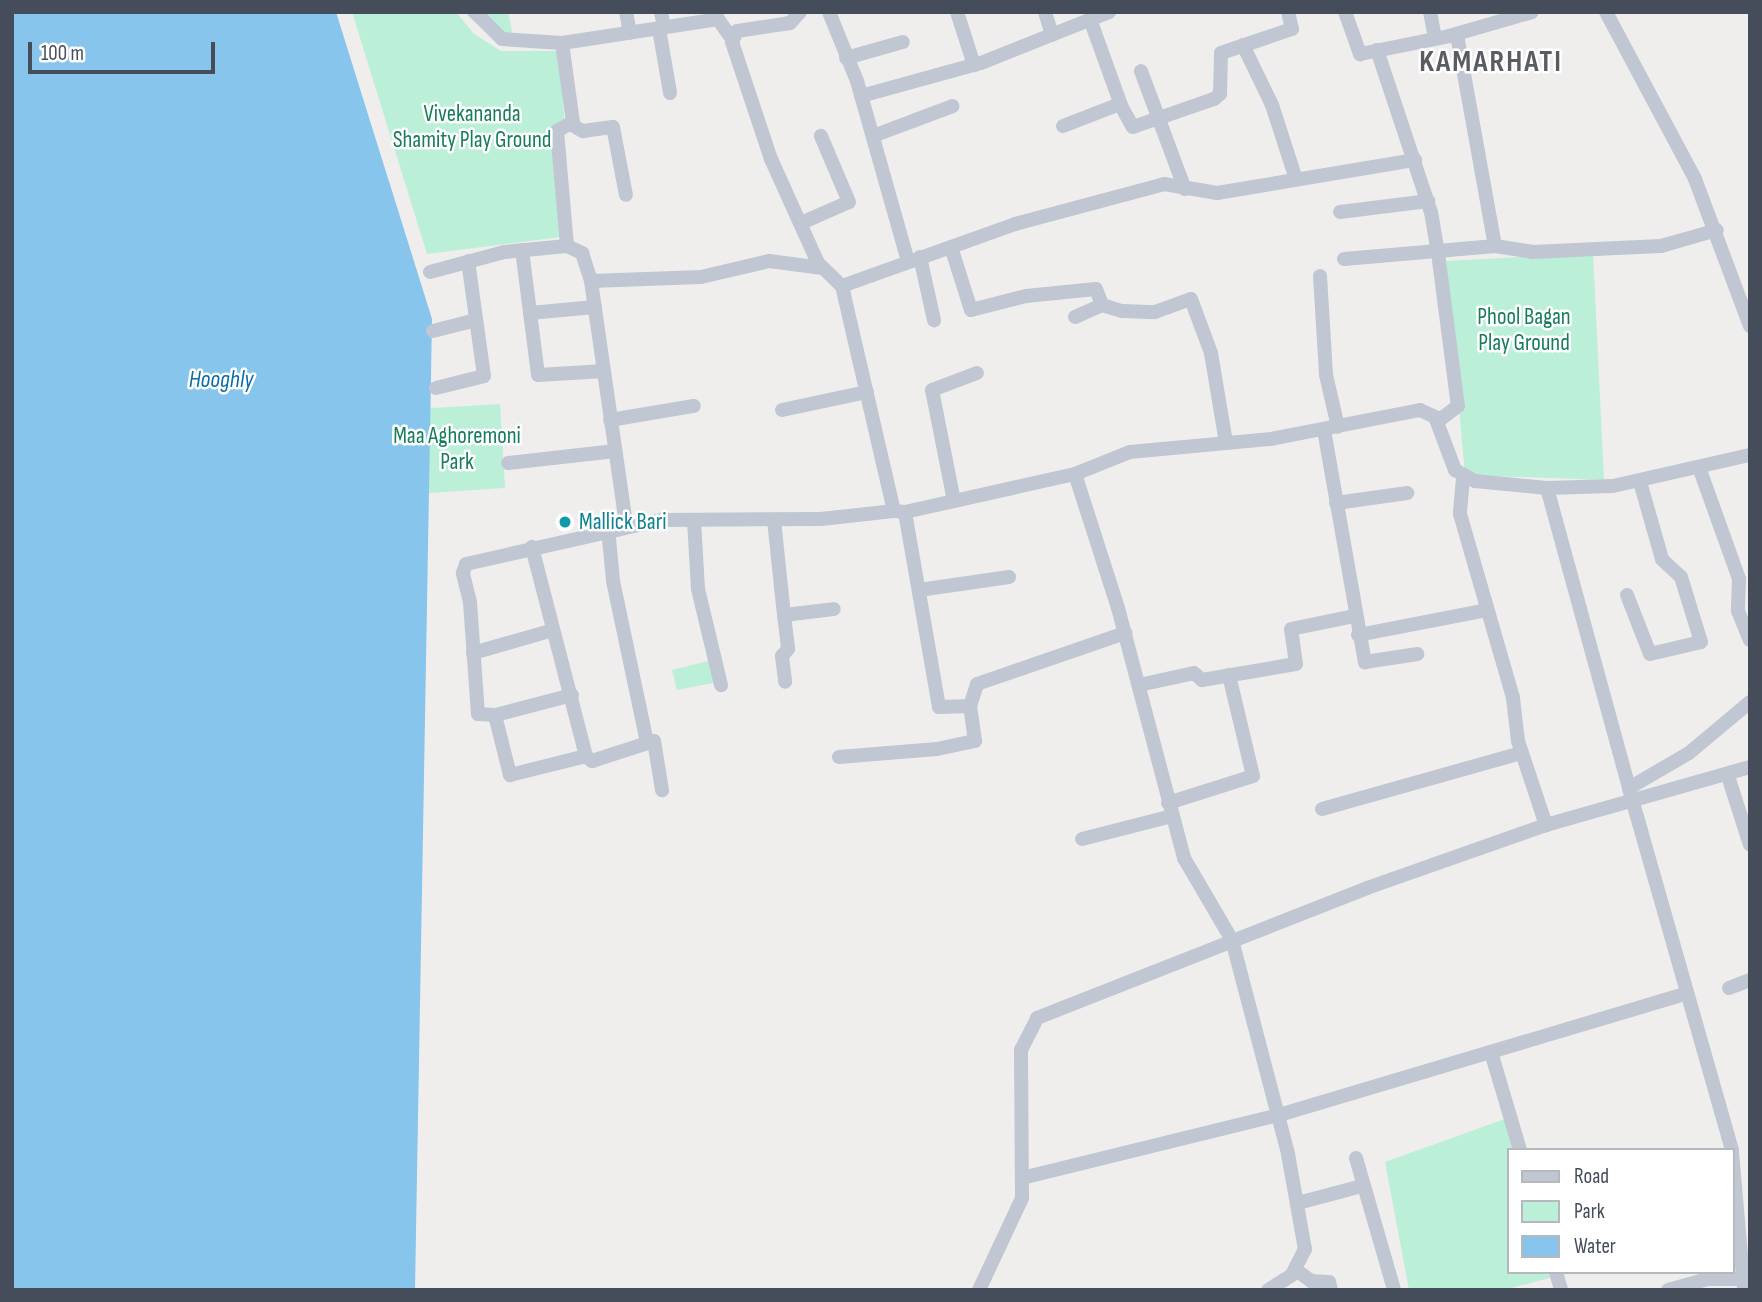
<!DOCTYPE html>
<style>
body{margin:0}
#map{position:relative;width:1762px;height:1302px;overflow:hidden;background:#f0eeed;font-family:"Sofia Sans Condensed",sans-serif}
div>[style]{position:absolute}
.green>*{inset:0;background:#bbefd8}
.water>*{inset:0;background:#87c5ec}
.minor>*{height:14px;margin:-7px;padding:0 7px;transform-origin:7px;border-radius:7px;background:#c0c7d3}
.dots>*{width:19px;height:19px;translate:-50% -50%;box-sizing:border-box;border:4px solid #fff;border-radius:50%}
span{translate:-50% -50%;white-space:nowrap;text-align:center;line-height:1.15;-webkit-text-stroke:5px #fff;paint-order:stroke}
.park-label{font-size:23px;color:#167d5b}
.culture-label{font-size:23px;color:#0d838f}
.left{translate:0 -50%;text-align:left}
.water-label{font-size:24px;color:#0b6ca9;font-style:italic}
.district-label{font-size:30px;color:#5a5c62;font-weight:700;letter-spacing:2px}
.frame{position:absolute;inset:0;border:14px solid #454d5b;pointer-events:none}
.legend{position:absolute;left:1507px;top:1148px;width:228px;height:126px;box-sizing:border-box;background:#fff;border:2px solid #b5b8bd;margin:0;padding:9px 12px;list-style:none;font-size:21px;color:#454d5b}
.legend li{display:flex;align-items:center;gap:14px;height:35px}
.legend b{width:35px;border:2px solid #b5b8bd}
.scale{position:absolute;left:28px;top:42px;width:187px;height:32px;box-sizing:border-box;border:4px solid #454d5b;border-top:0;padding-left:9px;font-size:21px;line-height:24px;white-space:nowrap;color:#454d5b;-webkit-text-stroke:5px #fff;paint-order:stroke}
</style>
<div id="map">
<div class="green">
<i style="clip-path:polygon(352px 12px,456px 12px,474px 34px,501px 51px,558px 51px,565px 124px,553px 127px,561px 237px,427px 254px)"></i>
<i style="clip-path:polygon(464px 12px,508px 12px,513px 36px,475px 23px)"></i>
<i style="clip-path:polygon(1593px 253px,1604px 480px,1465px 475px,1446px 261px)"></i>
<i style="clip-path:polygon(500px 404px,505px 488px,414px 494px,415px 409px)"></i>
<i style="clip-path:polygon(712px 660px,718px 682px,677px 690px,672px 670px)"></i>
<i style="clip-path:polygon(1513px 1116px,1523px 1150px,1508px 1150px,1508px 1272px,1560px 1275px,1504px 1290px,1409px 1290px,1385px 1162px)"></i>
</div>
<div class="water">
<i style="clip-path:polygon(12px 12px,336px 12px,432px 319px,415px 1290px,12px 1290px)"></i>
</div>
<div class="minor">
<i style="left:475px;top:12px;width:38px;rotate:45deg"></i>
<i style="left:502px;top:39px;width:60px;rotate:3.8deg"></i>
<i style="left:562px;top:43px;width:158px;rotate:-8.7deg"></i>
<i style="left:718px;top:19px;width:24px;rotate:55deg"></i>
<i style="left:626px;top:12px;width:21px;rotate:79deg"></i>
<i style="left:661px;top:12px;width:15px;rotate:79deg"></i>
<i style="left:800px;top:12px;width:15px;rotate:132deg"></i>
<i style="left:790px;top:23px;width:54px;rotate:171.4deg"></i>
<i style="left:737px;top:31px;width:12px;rotate:114deg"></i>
<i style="left:732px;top:42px;width:123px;rotate:71.6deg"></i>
<i style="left:771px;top:159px;width:114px;rotate:65.7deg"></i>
<i style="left:818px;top:263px;width:33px;rotate:44deg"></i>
<i style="left:842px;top:286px;width:231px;rotate:77deg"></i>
<i style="left:894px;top:511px;width:11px;rotate:5deg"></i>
<i style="left:905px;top:512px;width:174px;rotate:-12.6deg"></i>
<i style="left:1075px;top:474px;width:59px;rotate:-21.8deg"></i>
<i style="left:1130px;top:452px;width:142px;rotate:-5.3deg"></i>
<i style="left:1271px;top:439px;width:152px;rotate:-11deg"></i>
<i style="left:1420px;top:410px;width:17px;rotate:25deg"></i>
<i style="left:1435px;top:417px;width:57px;rotate:69.3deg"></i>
<i style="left:1455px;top:470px;width:23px;rotate:29deg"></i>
<i style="left:1475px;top:481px;width:72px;rotate:5.6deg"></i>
<i style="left:1547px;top:488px;width:66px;rotate:-1.7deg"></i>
<i style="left:1613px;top:486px;width:140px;rotate:-12.8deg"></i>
<i style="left:829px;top:12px;width:74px;rotate:67.9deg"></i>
<i style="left:857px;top:81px;width:187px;rotate:74.2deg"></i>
<i style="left:957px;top:12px;width:56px;rotate:72.2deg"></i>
<i style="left:1045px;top:12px;width:24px;rotate:73deg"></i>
<i style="left:1345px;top:12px;width:45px;rotate:70.3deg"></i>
<i style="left:1360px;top:54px;width:91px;rotate:-11.4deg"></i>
<i style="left:1449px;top:36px;width:86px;rotate:-16.1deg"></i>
<i style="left:1430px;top:12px;width:26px;rotate:79deg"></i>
<i style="left:1606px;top:12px;width:189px;rotate:61.9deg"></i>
<i style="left:1695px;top:179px;width:157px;rotate:69.5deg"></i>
<i style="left:1090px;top:19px;width:91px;rotate:70.2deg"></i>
<i style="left:659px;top:29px;width:65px;rotate:80.2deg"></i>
<i style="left:562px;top:43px;width:80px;rotate:82.1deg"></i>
<i style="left:573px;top:122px;width:18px;rotate:151deg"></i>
<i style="left:557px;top:131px;width:115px;rotate:85deg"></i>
<i style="left:1243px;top:45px;width:67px;rotate:64.2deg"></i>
<i style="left:1272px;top:105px;width:75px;rotate:72.1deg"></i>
<i style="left:1377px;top:50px;width:171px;rotate:71.6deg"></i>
<i style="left:1431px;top:212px;width:42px;rotate:80.3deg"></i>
<i style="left:1438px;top:253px;width:154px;rotate:82.6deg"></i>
<i style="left:1458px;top:406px;width:26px;rotate:143deg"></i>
<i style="left:846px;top:58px;width:59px;rotate:-15.7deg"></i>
<i style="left:1141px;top:71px;width:126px;rotate:69.6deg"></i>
<i style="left:861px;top:96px;width:124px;rotate:-15.4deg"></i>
<i style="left:981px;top:63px;width:138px;rotate:-21.7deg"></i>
<i style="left:572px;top:125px;width:13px;rotate:29deg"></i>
<i style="left:583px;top:131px;width:30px;rotate:-8deg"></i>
<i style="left:613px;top:127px;width:69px;rotate:79.2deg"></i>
<i style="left:1063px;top:126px;width:61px;rotate:-21.1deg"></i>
<i style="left:1120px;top:104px;width:26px;rotate:61deg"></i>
<i style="left:1133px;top:127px;width:86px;rotate:-19.1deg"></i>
<i style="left:1214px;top:99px;width:8px;rotate:-40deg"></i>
<i style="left:1220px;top:94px;width:41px;rotate:-88.6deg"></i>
<i style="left:1221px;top:53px;width:75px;rotate:-18.7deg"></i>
<i style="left:1292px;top:29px;width:17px;rotate:-103deg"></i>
<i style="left:873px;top:136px;width:85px;rotate:-20.6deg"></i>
<i style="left:1340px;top:212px;width:89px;rotate:-7.1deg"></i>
<i style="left:801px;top:223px;width:52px;rotate:-23.6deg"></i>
<i style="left:849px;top:202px;width:72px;rotate:-113deg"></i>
<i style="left:1495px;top:246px;width:37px;rotate:9deg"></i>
<i style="left:1532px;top:252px;width:129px;rotate:-2.7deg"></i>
<i style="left:1661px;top:246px;width:58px;rotate:-15.9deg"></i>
<i style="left:951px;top:247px;width:66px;rotate:72.4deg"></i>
<i style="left:971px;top:310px;width:57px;rotate:-14.3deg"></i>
<i style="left:1026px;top:296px;width:70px;rotate:-5.7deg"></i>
<i style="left:1096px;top:289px;width:17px;rotate:69deg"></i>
<i style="left:1102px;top:305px;width:21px;rotate:17deg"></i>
<i style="left:1122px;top:311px;width:33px;rotate:2deg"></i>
<i style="left:1155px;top:312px;width:38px;rotate:-20deg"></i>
<i style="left:1191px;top:299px;width:58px;rotate:69.7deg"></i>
<i style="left:1211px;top:353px;width:91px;rotate:80.5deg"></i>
<i style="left:522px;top:250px;width:126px;rotate:82.7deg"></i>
<i style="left:538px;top:375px;width:66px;rotate:-3.5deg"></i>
<i style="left:920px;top:257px;width:65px;rotate:77.5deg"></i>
<i style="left:1344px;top:259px;width:152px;rotate:-4.9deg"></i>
<i style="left:1495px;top:246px;width:215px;rotate:-100.2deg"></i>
<i style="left:430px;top:272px;width:77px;rotate:-15.1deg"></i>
<i style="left:504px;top:252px;width:63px;rotate:-5.4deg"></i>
<i style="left:567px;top:246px;width:17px;rotate:25deg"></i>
<i style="left:582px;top:253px;width:29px;rotate:72deg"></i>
<i style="left:591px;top:281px;width:246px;rotate:81.8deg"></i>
<i style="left:1320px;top:276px;width:99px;rotate:86.5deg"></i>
<i style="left:1326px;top:375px;width:53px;rotate:77deg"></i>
<i style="left:591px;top:281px;width:110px;rotate:-2.1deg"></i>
<i style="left:701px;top:277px;width:70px;rotate:-13.2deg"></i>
<i style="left:769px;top:261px;width:54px;rotate:7.4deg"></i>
<i style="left:842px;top:286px;width:184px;rotate:-19.7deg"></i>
<i style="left:1015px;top:224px;width:154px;rotate:-15deg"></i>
<i style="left:1164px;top:184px;width:54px;rotate:9.6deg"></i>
<i style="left:1217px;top:193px;width:201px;rotate:-9.5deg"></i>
<i style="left:530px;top:313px;width:65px;rotate:-5.3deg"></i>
<i style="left:1075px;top:317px;width:30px;rotate:-24deg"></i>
<i style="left:433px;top:331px;width:44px;rotate:-14.3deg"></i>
<i style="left:436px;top:388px;width:49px;rotate:-14deg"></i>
<i style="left:484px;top:376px;width:116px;rotate:-97.9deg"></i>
<i style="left:782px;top:410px;width:87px;rotate:-12deg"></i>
<i style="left:610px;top:420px;width:85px;rotate:-9.5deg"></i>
<i style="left:1324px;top:430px;width:236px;rotate:80deg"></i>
<i style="left:1365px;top:662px;width:53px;rotate:-8.7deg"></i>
<i style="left:508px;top:463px;width:108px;rotate:-6.4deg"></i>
<i style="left:1700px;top:470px;width:116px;rotate:70.3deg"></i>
<i style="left:1739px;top:579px;width:32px;rotate:92deg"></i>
<i style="left:1738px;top:611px;width:31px;rotate:68deg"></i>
<i style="left:1075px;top:474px;width:141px;rotate:72.2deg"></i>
<i style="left:1118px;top:608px;width:259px;rotate:75.2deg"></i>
<i style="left:1184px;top:858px;width:95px;rotate:59.7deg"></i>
<i style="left:1232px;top:940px;width:221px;rotate:75.3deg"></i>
<i style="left:1288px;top:1154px;width:97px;rotate:79.9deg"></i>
<i style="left:1305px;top:1249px;width:29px;rotate:117deg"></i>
<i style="left:1292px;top:1275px;width:28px;rotate:148deg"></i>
<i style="left:1463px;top:478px;width:36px;rotate:95deg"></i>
<i style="left:1460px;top:514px;width:191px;rotate:73.9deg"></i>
<i style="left:1513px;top:698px;width:43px;rotate:83.4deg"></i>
<i style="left:1518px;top:741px;width:89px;rotate:71.6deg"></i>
<i style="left:1547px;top:488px;width:311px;rotate:74.7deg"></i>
<i style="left:954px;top:501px;width:113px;rotate:-101.2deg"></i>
<i style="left:932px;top:390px;width:48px;rotate:-20.7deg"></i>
<i style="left:1336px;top:503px;width:72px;rotate:-8deg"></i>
<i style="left:694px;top:520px;width:69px;rotate:86.7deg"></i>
<i style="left:698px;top:589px;width:99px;rotate:76.5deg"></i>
<i style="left:774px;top:520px;width:96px;rotate:84deg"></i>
<i style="left:784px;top:615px;width:50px;rotate:-6.8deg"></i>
<i style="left:608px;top:528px;width:53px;rotate:84.6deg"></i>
<i style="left:613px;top:581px;width:165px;rotate:78.1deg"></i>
<i style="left:919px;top:590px;width:91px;rotate:-8.2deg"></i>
<i style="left:1627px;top:595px;width:63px;rotate:68.7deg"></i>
<i style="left:1650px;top:654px;width:52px;rotate:-13.2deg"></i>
<i style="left:1701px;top:642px;width:68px;rotate:-107.1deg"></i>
<i style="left:1681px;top:577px;width:26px;rotate:-137deg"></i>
<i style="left:1662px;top:559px;width:80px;rotate:-105.9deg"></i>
<i style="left:784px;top:615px;width:34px;rotate:83deg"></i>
<i style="left:788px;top:649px;width:9px;rotate:131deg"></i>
<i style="left:782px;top:656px;width:26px;rotate:83deg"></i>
<i style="left:1358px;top:635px;width:131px;rotate:-11deg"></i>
<i style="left:473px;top:653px;width:83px;rotate:-16deg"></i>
<i style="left:1139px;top:685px;width:56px;rotate:-12.3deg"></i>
<i style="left:1194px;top:673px;width:11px;rotate:41deg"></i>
<i style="left:1202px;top:680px;width:95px;rotate:-9.7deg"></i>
<i style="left:1296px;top:664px;width:35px;rotate:-98deg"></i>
<i style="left:1291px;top:629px;width:64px;rotate:-11.7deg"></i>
<i style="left:572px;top:695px;width:80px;rotate:165.4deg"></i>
<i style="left:495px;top:715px;width:17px;rotate:-177deg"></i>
<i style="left:478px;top:714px;width:112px;rotate:-94.1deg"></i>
<i style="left:470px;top:602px;width:30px;rotate:-104deg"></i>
<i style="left:463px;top:573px;width:9px;rotate:-72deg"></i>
<i style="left:466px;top:564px;width:200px;rotate:-12.7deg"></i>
<i style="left:661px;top:520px;width:160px;rotate:-0.4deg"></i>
<i style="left:821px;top:519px;width:73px;rotate:-6.3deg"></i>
<i style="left:970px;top:706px;width:23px;rotate:-72deg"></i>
<i style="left:977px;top:684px;width:157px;rotate:-19deg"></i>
<i style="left:495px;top:715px;width:62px;rotate:76deg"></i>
<i style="left:510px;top:775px;width:78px;rotate:-14deg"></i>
<i style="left:586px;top:756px;width:216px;rotate:-104.5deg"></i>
<i style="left:586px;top:756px;width:8px;rotate:40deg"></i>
<i style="left:592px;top:761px;width:65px;rotate:-17.9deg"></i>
<i style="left:654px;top:741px;width:50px;rotate:80.7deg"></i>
<i style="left:839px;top:757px;width:98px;rotate:-4.7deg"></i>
<i style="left:937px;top:749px;width:39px;rotate:-12deg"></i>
<i style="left:975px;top:741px;width:35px;rotate:-98deg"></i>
<i style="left:970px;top:706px;width:31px;rotate:178deg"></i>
<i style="left:939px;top:707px;width:198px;rotate:-99.9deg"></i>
<i style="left:1728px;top:776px;width:72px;rotate:72.3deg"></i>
<i style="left:1168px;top:803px;width:89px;rotate:-17.6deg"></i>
<i style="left:1253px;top:776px;width:104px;rotate:-103.4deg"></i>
<i style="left:1322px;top:809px;width:207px;rotate:-15.7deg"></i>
<i style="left:1082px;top:839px;width:93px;rotate:-14.3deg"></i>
<i style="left:1729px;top:988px;width:22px;rotate:-21deg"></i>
<i style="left:1491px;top:1052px;width:102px;rotate:73.5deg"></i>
<i style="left:1732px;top:1150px;width:376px;rotate:-105.9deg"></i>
<i style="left:1629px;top:788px;width:69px;rotate:-30.3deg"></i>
<i style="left:1689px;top:753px;width:80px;rotate:-39.9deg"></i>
<i style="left:1732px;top:1152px;width:139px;rotate:85deg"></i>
<i style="left:1356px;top:1158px;width:137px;rotate:73.9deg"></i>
<i style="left:1022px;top:1178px;width:265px;rotate:-13.8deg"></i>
<i style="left:1279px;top:1115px;width:425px;rotate:-16.6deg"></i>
<i style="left:1298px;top:1203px;width:66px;rotate:-14.9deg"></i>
<i style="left:1296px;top:1270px;width:19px;rotate:36deg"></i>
<i style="left:1311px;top:1281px;width:18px;rotate:3deg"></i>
<i style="left:1329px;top:1282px;width:8px;rotate:76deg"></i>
<i style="left:1556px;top:1272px;width:19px;rotate:74deg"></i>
<i style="left:979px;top:1290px;width:102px;rotate:-64.9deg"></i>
<i style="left:1022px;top:1198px;width:148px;rotate:-90.4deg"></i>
<i style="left:1021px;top:1050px;width:36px;rotate:-63deg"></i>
<i style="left:1037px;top:1018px;width:355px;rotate:-21.5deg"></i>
<i style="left:1367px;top:888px;width:190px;rotate:-19.4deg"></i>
<i style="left:1546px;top:825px;width:212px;rotate:-15.9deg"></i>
<i style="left:1668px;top:1290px;width:41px;rotate:-15.4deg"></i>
<i style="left:1708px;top:1279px;width:42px"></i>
</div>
<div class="dots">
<i style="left:565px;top:522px;background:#0f9aa8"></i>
</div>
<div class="park-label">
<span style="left:472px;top:127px">Vivekananda<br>Shamity Play Ground</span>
<span style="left:1524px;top:330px">Phool Bagan<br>Play Ground</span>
<span style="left:457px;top:449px">Maa Aghoremoni<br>Park</span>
</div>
<div class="culture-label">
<span class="left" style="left:579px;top:522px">Mallick Bari</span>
</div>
<div class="water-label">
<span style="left:221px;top:380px">Hooghly</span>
</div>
<div class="district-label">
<span style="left:1491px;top:62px">KAMARHATI</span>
</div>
<div class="frame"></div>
<ul class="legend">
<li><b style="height:9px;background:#c0c7d3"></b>Road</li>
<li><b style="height:19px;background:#bbefd8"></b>Park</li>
<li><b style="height:19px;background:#87c5ec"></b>Water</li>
</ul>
<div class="scale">100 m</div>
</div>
